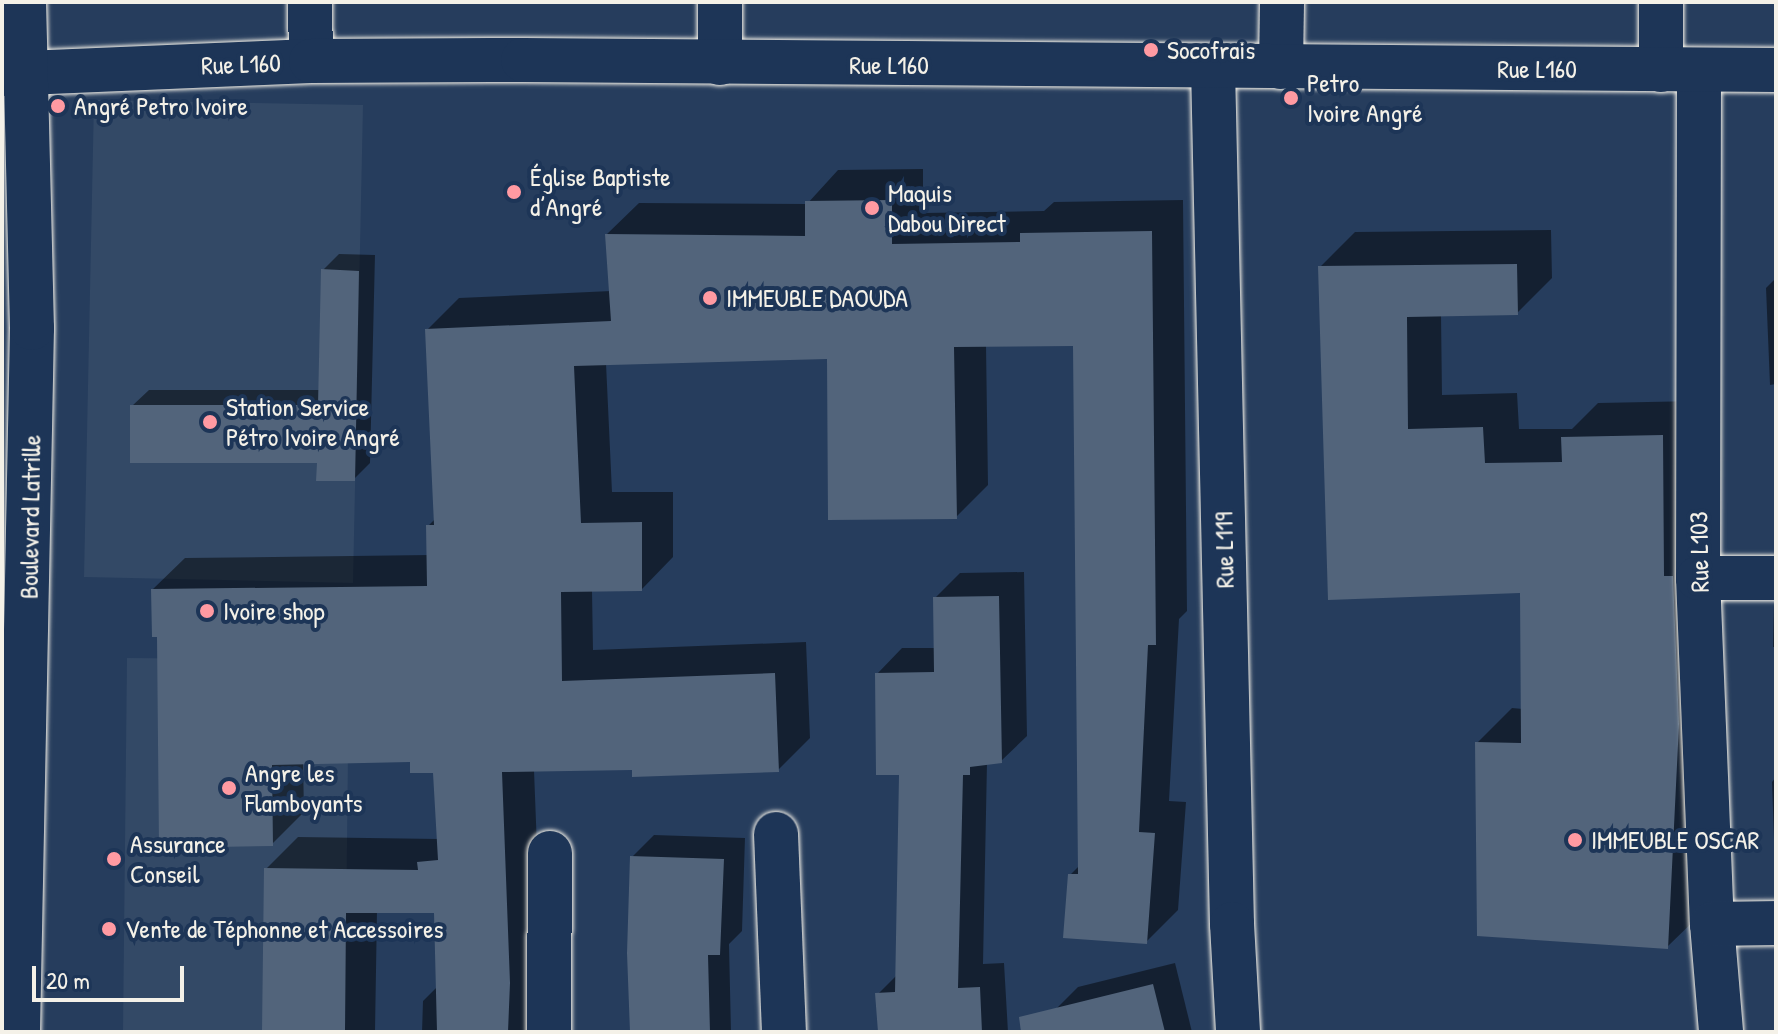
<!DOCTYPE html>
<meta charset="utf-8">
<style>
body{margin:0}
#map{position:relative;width:1778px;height:1034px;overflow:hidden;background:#263d5d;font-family:"Patrick Hand",sans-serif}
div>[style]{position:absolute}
.built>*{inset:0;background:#334966}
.shadow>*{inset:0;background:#0007}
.building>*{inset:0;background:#52647b}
.roads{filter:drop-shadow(0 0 2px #f4f1e8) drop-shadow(0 0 2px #f4f1e8)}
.minor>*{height:44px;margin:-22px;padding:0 22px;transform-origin:22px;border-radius:22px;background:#1d3557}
.major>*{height:44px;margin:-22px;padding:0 22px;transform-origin:22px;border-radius:22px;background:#1d3557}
.dots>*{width:22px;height:22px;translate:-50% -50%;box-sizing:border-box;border:4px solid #1d3557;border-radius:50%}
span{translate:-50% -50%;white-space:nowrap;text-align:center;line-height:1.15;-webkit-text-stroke:8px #1d3557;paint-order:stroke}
.poi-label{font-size:26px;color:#f4f1e8}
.left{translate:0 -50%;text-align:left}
.street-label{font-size:26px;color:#f4f1e8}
.frame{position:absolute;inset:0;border:4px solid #f4f1e8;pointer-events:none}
.scale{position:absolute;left:32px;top:966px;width:152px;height:36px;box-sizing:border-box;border:4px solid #f4f1e8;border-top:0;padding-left:10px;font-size:24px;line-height:28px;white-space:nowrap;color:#f4f1e8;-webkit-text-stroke:6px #1d3557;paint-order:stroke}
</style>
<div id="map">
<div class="built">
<i style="clip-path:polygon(94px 100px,363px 105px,353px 583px,84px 577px)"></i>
<i style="clip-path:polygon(127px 658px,349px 660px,345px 1032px,123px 1032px)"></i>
</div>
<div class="shadow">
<i style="clip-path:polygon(923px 169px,923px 213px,1044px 211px,1054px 202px,1183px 200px,1187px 611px,1179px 619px,1169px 801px,1186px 802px,1178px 910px,1146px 942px,1070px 875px,1080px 865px,1075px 343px,986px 345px,988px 485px,956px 517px,829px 357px,606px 363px,612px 492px,673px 492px,673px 557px,642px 589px,592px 590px,593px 650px,806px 642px,810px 738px,778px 770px,534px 770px,541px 951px,538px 1032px,422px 1032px,423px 1001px,438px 986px,436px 911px,377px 911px,375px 1032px,264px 1032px,266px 869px,298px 837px,439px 839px,435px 771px,412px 760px,303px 762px,304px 812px,272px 844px,159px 635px,153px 589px,185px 558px,429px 555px,428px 526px,435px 519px,427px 330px,459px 298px,611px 291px,607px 234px,639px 203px,807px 204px,838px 170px)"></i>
<i style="clip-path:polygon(1551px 230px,1552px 278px,1517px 313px,1441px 314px,1442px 395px,1517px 393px,1519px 429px,1572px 429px,1598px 403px,1697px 401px,1702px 913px,1667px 947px,1477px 743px,1512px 708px,1523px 709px,1522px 591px,1330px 598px,1320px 267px,1355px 232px)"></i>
<i style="clip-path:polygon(339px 254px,375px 255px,370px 463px,354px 479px,319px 461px,132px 406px,149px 390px,320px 390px,323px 270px)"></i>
<i style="clip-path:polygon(1776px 278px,1776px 384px,1770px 385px,1766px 288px)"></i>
<i style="clip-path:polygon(1024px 572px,1027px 736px,1001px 761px,987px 763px,983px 964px,1004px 963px,1008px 1032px,880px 1032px,878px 994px,897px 975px,901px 773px,877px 674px,902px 648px,936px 648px,935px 598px,960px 573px)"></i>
<i style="clip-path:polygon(1776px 601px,1776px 647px,1773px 647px,1774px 604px)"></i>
<i style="clip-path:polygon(1776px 777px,1776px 896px,1772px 782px)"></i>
<i style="clip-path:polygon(654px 835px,745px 838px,742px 931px,729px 944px,731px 1032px,631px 1032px,632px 857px)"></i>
<i style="clip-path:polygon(1175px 963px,1192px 1032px,1062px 1032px,1056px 1009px,1078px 987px)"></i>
<i style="clip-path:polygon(1544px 1030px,1544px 1032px,1490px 1032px)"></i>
</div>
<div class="building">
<i style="clip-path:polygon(892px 200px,892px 244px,1020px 242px,1020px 233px,1152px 231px,1156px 645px,1148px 645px,1139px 832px,1155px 833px,1147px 944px,1063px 938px,1068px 874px,1078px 874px,1073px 346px,954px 347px,957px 519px,828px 520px,827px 359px,574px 366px,581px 523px,642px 522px,642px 591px,561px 592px,562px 681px,775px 673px,779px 772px,632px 777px,632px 770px,502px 772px,510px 983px,508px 1032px,437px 1032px,434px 913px,346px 913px,345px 1032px,262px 1032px,264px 868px,418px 870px,417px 862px,438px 860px,433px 773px,410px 773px,410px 762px,272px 765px,273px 846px,159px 848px,157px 637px,152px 637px,151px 589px,427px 586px,426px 525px,434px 525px,425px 329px,611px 321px,605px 234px,805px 236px,805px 201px)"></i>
<i style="clip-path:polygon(1517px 264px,1518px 315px,1407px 317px,1408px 429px,1483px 427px,1485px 463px,1562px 462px,1561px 437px,1663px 435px,1664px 576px,1673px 576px,1679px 724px,1668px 949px,1477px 936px,1475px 742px,1521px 743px,1520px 593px,1328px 600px,1318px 266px)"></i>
<i style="clip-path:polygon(321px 269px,359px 271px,355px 481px,316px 481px,317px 463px,130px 463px,130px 405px,318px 405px)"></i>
<i style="clip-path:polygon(999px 596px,1002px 763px,970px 767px,970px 775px,963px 775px,958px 988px,980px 987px,982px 1032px,878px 1032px,875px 993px,895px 992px,899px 775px,876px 775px,875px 673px,934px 672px,933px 597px)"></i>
<i style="clip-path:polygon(630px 856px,724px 859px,720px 955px,708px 955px,710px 1032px,630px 1032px,627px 953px)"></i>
<i style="clip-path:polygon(1153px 984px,1165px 1032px,1021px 1032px,1019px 1017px)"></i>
</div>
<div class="roads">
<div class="minor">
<i style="left:310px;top:2px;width:59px;rotate:89deg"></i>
<i style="left:720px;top:63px;width:61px;rotate:-90deg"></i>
<i style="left:1213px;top:67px;width:857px;rotate:88.73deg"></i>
<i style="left:1232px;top:924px;width:108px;rotate:86.8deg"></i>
<i style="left:1281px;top:67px;width:65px;rotate:-89.1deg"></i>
<i style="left:1661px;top:70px;width:68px;rotate:-90deg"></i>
<i style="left:1699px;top:70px;width:508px;rotate:90.11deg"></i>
<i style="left:1698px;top:578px;width:346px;rotate:87.7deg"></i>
<i style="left:1712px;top:924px;width:108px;rotate:85.2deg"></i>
<i style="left:2px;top:74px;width:309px;rotate:-2.4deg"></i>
<i style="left:311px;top:61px;width:212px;rotate:-0.3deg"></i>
<i style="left:523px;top:60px;width:1253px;rotate:0.46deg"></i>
<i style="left:1698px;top:578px;width:78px"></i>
<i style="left:776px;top:834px;width:198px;rotate:87.7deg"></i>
<i style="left:1712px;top:924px;width:64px;rotate:-0.9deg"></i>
<i style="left:549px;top:1032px;width:179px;rotate:-89.7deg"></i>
</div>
<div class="major">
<i style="left:18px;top:1032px;width:704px;rotate:-88.86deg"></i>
<i style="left:32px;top:328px;width:326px;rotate:-91.4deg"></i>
</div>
</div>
<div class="dots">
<i style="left:1151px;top:50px;background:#ff9aa2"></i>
<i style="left:1291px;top:98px;background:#ff9aa2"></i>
<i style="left:58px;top:106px;background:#ff9aa2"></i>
<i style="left:514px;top:192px;background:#ff9aa2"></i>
<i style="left:872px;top:208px;background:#ff9aa2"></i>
<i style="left:710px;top:298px;background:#ff9aa2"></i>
<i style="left:210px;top:422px;background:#ff9aa2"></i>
<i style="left:207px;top:611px;background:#ff9aa2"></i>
<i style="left:229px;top:788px;background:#ff9aa2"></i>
<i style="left:1575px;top:840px;background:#ff9aa2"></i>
<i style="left:114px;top:859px;background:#ff9aa2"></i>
<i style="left:109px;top:929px;background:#ff9aa2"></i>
</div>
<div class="poi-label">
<span class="left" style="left:1167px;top:50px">Socofrais</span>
<span class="left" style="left:1307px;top:98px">Petro<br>Ivoire Angré</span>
<span class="left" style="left:74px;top:106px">Angré Petro Ivoire</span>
<span class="left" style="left:530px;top:192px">Église Baptiste<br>d’Angré</span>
<span class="left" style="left:888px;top:208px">Maquis<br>Dabou Direct</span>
<span class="left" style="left:726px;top:298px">IMMEUBLE DAOUDA</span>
<span class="left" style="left:226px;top:422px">Station Service<br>Pétro Ivoire Angré</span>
<span class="left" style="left:223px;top:611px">Ivoire shop</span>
<span class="left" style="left:245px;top:788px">Angre les<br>Flamboyants</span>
<span class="left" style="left:1591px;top:840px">IMMEUBLE OSCAR</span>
<span class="left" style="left:130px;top:859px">Assurance<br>Conseil</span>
<span class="left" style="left:125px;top:929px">Vente de Téphonne et Accessoires</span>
</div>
<div class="street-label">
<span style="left:241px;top:64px;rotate:-2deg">Rue L160</span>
<span style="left:889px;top:65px">Rue L160</span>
<span style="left:1537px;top:69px">Rue L160</span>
<span style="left:30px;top:517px;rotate:-89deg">Boulevard Latrille</span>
<span style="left:1224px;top:550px;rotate:-91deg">Rue L119</span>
<span style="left:1699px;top:552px;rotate:-91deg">Rue L103</span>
</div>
<div class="frame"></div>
<div class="scale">20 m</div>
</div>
